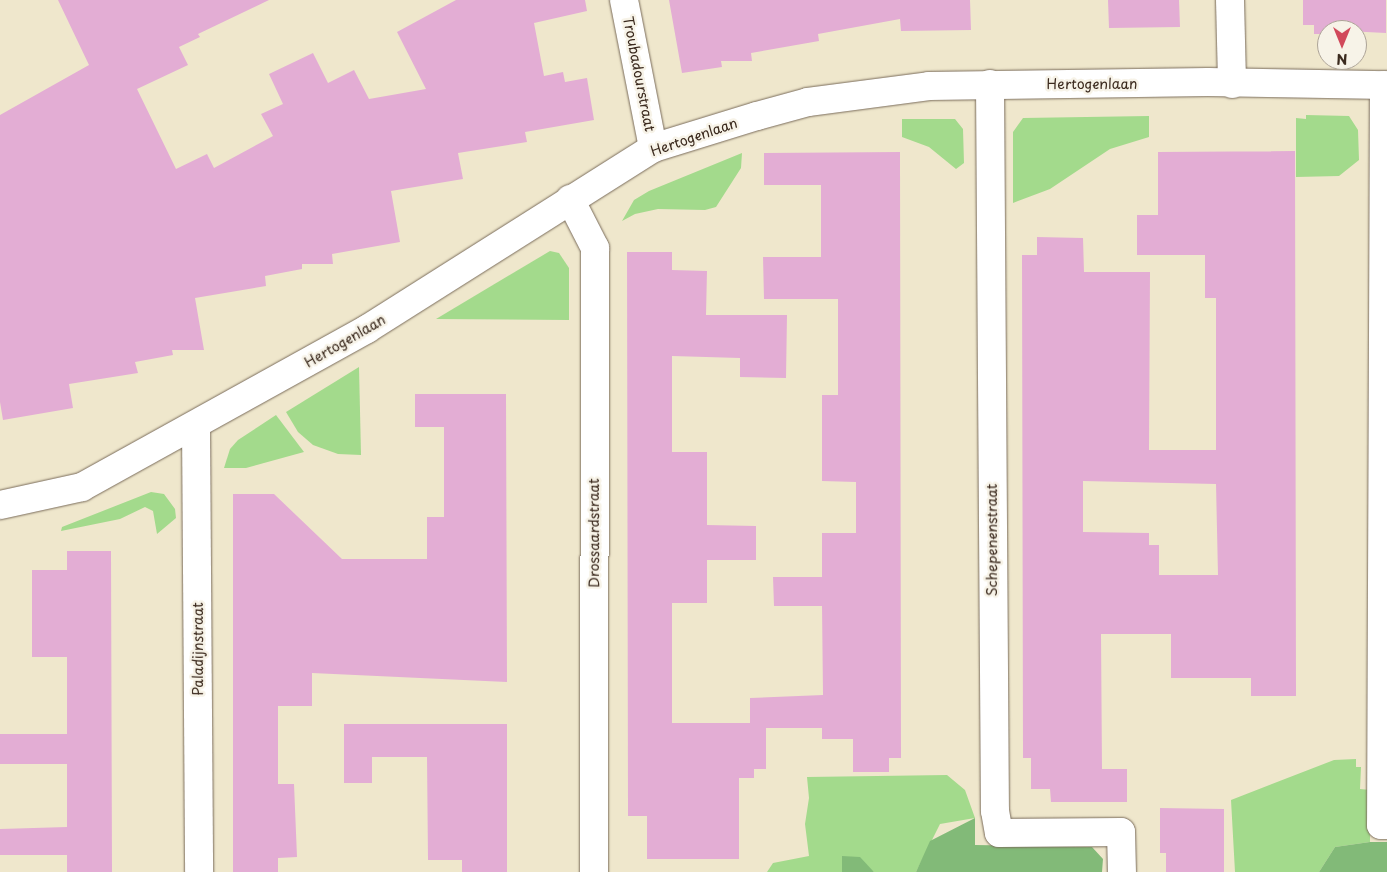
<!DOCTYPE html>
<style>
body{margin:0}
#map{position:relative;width:1387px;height:872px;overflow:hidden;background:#efe7cc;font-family:"Playpen Sans",sans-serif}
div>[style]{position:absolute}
.green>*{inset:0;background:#a3da8c}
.forest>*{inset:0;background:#82ba78}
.building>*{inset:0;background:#e3add4}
.roads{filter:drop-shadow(0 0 1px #7a6c5b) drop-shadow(0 0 1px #7a6c5b)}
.minor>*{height:28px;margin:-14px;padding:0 14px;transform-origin:14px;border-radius:14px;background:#fff}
span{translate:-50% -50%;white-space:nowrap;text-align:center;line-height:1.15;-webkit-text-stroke:5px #f7f3e8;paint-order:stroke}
.street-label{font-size:14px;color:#3b2a1e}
.north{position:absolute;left:1317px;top:20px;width:50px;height:50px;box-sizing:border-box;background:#f7f3e8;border:1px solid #aca397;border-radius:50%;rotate:180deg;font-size:14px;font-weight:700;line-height:20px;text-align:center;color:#3b2a1e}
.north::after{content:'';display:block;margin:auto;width:18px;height:22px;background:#d1495b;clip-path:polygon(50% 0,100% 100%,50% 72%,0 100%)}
</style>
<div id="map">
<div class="green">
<i style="clip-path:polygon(1306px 115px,1349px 116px,1358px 130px,1359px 160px,1339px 176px,1296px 177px,1296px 118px,1306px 119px)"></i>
<i style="clip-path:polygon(1149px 116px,1149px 137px,1110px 149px,1050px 189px,1013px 203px,1013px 132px,1023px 118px)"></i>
<i style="clip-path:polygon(902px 119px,955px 119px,963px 129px,964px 163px,956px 169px,929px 147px,902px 137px)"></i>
<i style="clip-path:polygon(742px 153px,741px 168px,716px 207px,705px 210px,658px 209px,635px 214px,622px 221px,634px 200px,649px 191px)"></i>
<i style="clip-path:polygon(550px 251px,559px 253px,569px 268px,569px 320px,436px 319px)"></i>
<i style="clip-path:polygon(359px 367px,361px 455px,338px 454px,313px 445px,298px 432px,286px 412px)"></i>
<i style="clip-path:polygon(276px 415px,304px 452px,246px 468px,224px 468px,230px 449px,238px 440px)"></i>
<i style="clip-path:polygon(151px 492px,164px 494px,175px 509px,176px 518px,157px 534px,153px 511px,145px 507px,120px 519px,61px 531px,62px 527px)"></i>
<i style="clip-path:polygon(1356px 759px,1356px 767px,1361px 767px,1360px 789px,1370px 790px,1370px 842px,1335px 847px,1319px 872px,1235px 872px,1231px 800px,1334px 760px)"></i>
<i style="clip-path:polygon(947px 775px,965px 790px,975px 818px,940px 824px,916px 872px,874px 872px,855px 859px,843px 857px,842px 872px,767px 872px,773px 863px,809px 856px,805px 824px,809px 798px,807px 777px)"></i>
</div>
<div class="forest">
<i style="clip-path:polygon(975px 818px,975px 845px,1092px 847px,1103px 859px,1102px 872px,916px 872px,930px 841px)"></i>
<i style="clip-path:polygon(1370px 842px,1387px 842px,1387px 872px,1319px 872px,1335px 847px)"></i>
<i style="clip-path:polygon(842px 856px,860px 857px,874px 872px,842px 872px)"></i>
</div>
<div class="building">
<i style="clip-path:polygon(58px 0,269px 0,198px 34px,200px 37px,179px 47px,188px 65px,137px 89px,176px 169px,207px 154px,214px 168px,273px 136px,261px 114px,283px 104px,269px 74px,313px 53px,328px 83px,354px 70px,369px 99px,426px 89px,397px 32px,456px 0,585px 0,587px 11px,534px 23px,544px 76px,563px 72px,565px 82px,587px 78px,594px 120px,525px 132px,527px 142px,458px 153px,463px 179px,391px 191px,400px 242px,332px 254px,333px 264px,302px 264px,302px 269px,265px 276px,266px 286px,195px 298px,204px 350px,172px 350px,173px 355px,135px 362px,138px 373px,69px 384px,73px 408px,3px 420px,0 402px,0 115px,89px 65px)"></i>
<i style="clip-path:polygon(669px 0,970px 0,971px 30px,901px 31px,900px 19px,818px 34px,819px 41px,751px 53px,752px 61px,721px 61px,722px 67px,682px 73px)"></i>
<i style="clip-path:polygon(1108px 0,1179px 0,1180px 27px,1109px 28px)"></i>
<i style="clip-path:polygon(1303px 0,1386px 0,1386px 33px,1327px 30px,1327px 34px,1314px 34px,1314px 25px,1303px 25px)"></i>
<i style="clip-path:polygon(evenodd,1295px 151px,1296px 696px,1251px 696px,1251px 678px,1171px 678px,1171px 634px,1101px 634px,1102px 769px,1127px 769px,1127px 802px,1051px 802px,1050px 789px,1031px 789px,1031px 758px,1023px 758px,1022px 255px,1037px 255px,1037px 237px,1083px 238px,1084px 272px,1150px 272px,1149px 450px,1216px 450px,1216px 298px,1205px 298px,1205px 255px,1137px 255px,1137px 215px,1158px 215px,1158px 152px,1295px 151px,1083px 481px,1216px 484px,1218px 575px,1159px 575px,1159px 545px,1149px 545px,1149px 533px,1083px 532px,1083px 481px)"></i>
<i style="clip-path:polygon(900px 152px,901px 758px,889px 758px,889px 772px,853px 772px,853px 739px,822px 739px,822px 728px,766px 728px,766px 769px,754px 769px,754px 778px,739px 778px,739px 859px,647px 859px,647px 816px,628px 816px,627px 252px,672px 252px,672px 270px,707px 271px,706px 315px,787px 315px,786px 378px,740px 377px,740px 358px,672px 356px,672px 452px,707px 452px,707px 525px,756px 526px,756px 560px,707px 560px,707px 603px,672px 603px,672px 723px,750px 723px,750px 698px,823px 695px,822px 606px,774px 606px,773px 577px,822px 577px,822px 533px,856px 533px,856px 482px,822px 481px,822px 395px,838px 395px,838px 299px,764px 299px,763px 257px,821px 257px,821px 185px,764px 185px,764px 153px)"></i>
<i style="clip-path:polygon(415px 394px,506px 394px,507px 682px,312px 673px,312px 706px,278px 706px,278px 784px,294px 784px,297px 857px,278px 858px,278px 872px,233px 872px,233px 494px,274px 494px,342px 559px,427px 559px,427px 517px,444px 517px,444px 427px,415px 427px)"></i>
<i style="clip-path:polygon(67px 551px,111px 551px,112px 872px,67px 872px,67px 855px,0 855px,0 829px,67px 827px,67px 764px,0 764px,0 734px,67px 734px,67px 657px,32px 657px,32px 570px,67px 570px)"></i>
<i style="clip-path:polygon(344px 724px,507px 724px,507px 872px,462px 872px,462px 860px,428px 860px,427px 757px,372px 757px,372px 783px,344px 783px)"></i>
<i style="clip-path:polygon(1160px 808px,1224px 809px,1224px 872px,1166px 872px,1166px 853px,1160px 853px)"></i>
</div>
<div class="roads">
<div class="minor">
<i style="left:624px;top:0;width:151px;rotate:78.9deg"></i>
<i style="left:1230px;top:0;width:84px;rotate:88.6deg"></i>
<i style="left:990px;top:84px;width:727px;rotate:89.61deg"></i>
<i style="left:995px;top:811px;width:22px;rotate:80deg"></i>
<i style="left:999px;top:833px;width:122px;rotate:-0.5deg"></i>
<i style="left:1121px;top:832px;width:40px;rotate:88.6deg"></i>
<i style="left:1384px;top:85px;width:740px;rotate:90.23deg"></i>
<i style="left:1381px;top:825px;width:6px"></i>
<i style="left:570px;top:199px;width:55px;rotate:63deg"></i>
<i style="left:595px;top:248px;width:624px;rotate:90.09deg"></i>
<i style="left:196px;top:426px;width:446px;rotate:89.6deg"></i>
<i style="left:0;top:505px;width:84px;rotate:-12.4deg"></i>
<i style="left:82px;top:487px;width:326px;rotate:-29deg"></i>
<i style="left:367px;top:329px;width:338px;rotate:-32.3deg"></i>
<i style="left:653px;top:148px;width:109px;rotate:-17.1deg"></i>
<i style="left:757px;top:116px;width:53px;rotate:-15.4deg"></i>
<i style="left:808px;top:102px;width:122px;rotate:-7.5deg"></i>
<i style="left:929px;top:86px;width:279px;rotate:-0.8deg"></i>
<i style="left:1208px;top:82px;width:179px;rotate:1deg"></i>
</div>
</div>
<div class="street-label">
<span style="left:639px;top:74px;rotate:79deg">Troubadourstraat</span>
<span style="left:1092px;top:84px">Hertogenlaan</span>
<span style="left:694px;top:137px;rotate:-19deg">Hertogenlaan</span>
<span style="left:345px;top:341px;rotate:-30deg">Hertogenlaan</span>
<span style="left:594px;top:533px;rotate:-90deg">Drossaardstraat</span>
<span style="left:992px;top:540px;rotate:-90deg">Schepenenstraat</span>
<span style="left:198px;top:649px;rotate:-90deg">Paladijnstraat</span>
</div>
<div class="north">N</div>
</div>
